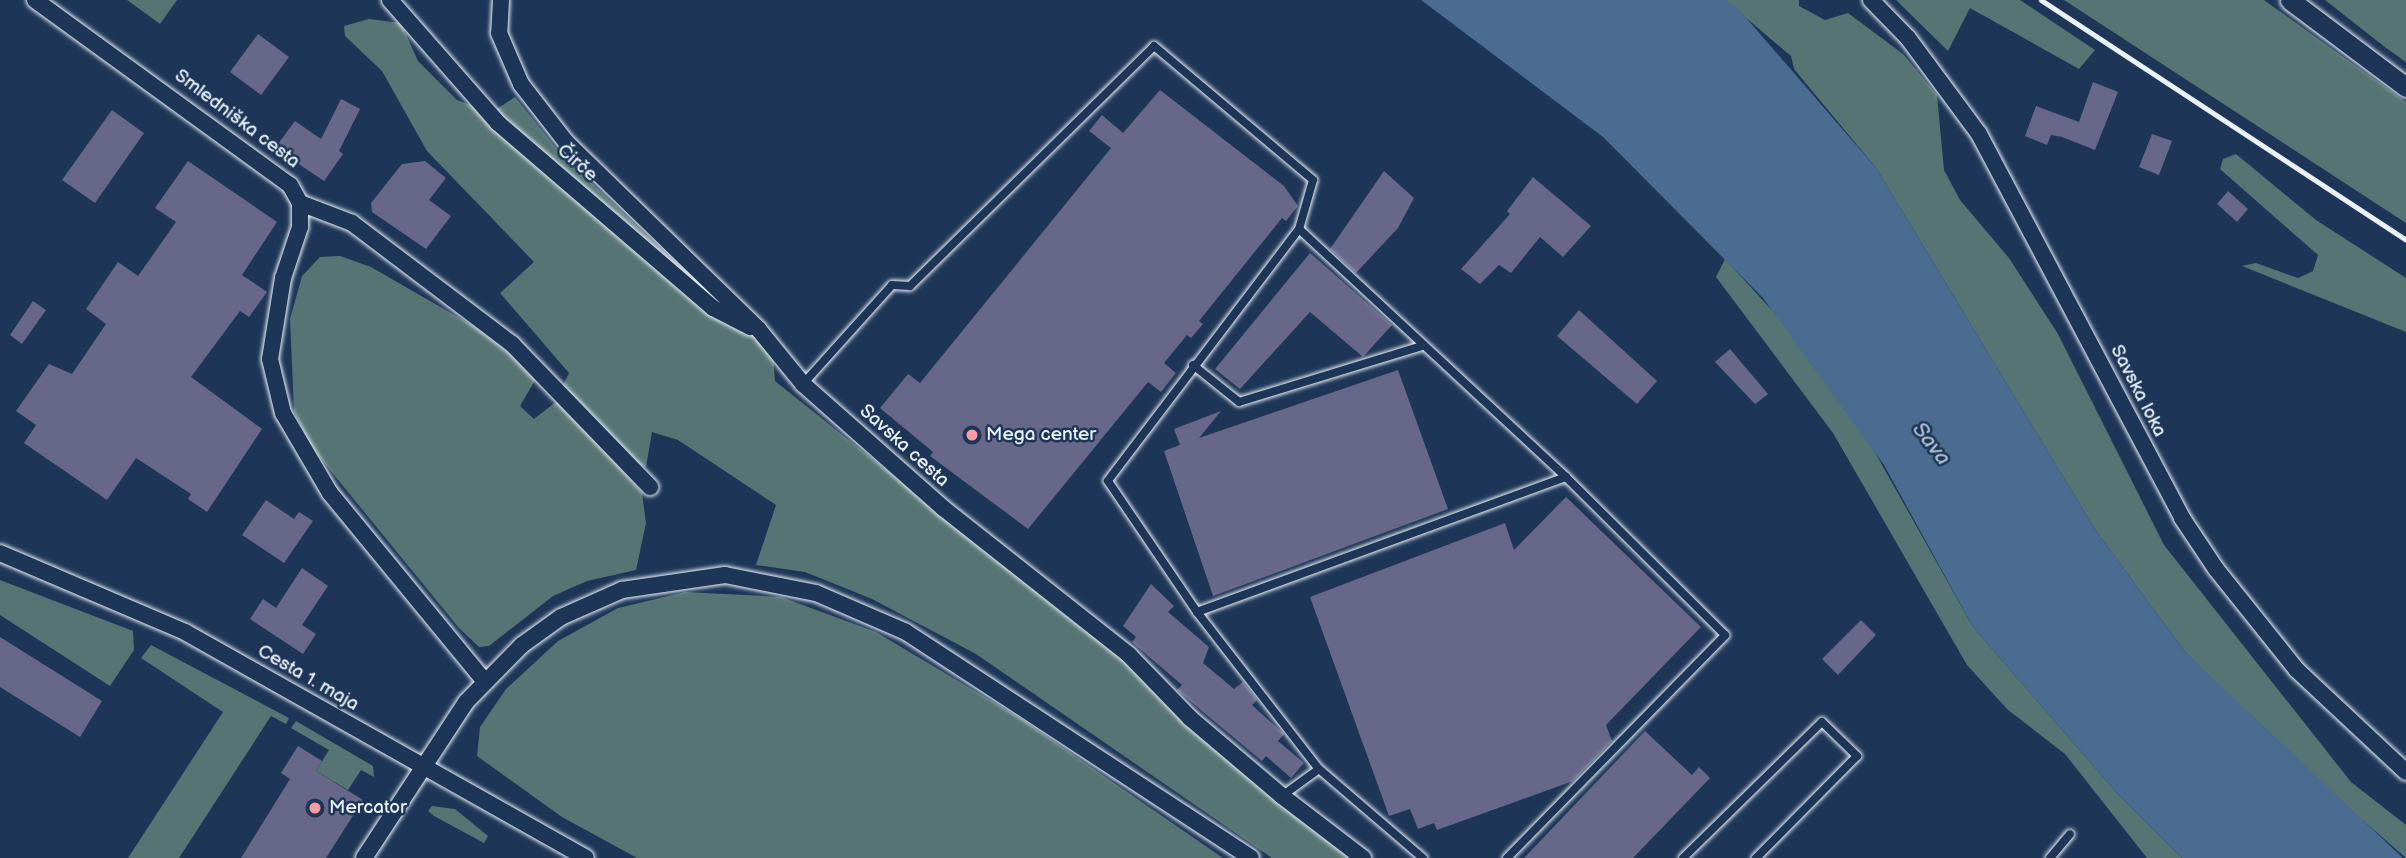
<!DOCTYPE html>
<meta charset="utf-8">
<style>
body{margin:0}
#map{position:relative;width:2406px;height:858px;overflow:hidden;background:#1d3557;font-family:"Balsamiq Sans",sans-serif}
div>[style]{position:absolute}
.green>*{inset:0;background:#557473}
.water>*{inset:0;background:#4b6b91}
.building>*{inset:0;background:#676789}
.roads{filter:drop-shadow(0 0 2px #e8f1f8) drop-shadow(0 0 2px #e8f1f8)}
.service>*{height:8px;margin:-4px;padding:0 4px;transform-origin:4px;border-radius:4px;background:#1d3557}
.minor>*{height:16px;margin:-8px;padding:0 8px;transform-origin:8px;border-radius:8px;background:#1d3557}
.tertiary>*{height:19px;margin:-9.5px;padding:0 9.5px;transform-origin:9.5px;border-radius:9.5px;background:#1d3557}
.rail>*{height:5px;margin:-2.5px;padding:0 2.5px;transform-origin:2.5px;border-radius:2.5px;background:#e8f1f8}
.dots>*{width:19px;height:19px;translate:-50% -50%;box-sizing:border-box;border:4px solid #1d3557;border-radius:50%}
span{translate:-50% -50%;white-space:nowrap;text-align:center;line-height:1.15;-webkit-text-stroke:5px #1d3557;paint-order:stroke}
.street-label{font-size:19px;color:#e8f1f8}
.poi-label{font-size:19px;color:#e8f1f8}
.left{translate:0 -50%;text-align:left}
.water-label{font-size:21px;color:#b1c2d4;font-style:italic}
</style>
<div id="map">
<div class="green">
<i style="clip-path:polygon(127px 0,177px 0,160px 24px)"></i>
<i style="clip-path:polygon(1725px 0,1799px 0,1799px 6px,1825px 20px,1848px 13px,1903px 54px,1937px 95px,1944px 170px,1960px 200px,2009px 258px,2058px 334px,2164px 545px,2351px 782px,2406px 825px,2406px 858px,2294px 760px,2185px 652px,2096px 531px,1876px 168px,1794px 69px,1791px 56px)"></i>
<i style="clip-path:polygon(1896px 0,2020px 0,2095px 50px,2079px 69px,1970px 8px,1948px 51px)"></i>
<i style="clip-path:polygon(2064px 0,2264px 0,2406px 102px,2406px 223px)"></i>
<i style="clip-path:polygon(2325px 0,2406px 0,2406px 62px,2386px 48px)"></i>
<i style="clip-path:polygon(369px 19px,401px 23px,418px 61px,457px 100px,491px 113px,515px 97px,560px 153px,773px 355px,775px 381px,1126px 662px,1355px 858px,1272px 858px,976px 654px,872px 599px,805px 572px,756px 565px,776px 505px,678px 440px,652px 432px,646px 467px,638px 464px,570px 396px,563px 385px,569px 373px,500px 293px,534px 262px,427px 151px,382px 71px,345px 36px,344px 26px)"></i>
<i style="clip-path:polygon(2236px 154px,2316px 220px,2406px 278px,2406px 332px,2242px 266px,2256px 263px,2298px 278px,2313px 271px,2318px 255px,2220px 169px,2223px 159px)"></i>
<i style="clip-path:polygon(340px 256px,371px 267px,477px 328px,514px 357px,537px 377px,520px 406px,534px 419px,561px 398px,642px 493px,646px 523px,636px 570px,587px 581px,553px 596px,489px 646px,479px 647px,459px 628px,312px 448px,294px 411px,290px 319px,302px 276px,320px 257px)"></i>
<i style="clip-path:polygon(1725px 259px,1781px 320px,1872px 447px,1973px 627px,2116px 792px,2182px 858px,2147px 858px,2065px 754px,2007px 709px,1967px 665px,1833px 433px,1716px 277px)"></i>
<i style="clip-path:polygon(0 580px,133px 631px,134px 650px,110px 686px,0 615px)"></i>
<i style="clip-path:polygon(685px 592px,781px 597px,876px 632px,1020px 718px,1223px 858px,637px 858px,562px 817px,477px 756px,480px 727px,506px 689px,558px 641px,618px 608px)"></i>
<i style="clip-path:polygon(151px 645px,289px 718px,286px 724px,271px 716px,179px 858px,128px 858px,223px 712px,141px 658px)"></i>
<i style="clip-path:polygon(296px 721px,373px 766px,374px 777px,361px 770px,348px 790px,316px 771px,329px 750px,291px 728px)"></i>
<i style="clip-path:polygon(432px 806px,455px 809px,488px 836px,484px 843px,434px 816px,428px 811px)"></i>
</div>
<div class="water">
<i style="clip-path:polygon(1421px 0,1725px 0,1736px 6px,1876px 168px,2096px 531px,2185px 652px,2403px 858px,2182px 858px,2116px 792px,1973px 627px,1884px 465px,1763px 298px,1603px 137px)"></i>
</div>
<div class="building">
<i style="clip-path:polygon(258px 34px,289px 57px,261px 95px,230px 72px)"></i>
<i style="clip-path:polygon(2093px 82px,2118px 92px,2095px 150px,2062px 137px,2051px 135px,2047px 145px,2025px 136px,2036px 106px,2079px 122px)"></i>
<i style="clip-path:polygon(1160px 90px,1284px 186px,1298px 206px,1286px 221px,1282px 218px,1199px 321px,1203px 324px,1191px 338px,1187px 335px,1164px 363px,1176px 373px,1161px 392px,1148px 382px,1028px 529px,930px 456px,933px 452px,880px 408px,908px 374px,920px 383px,1111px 148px,1089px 131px,1102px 115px,1123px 133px)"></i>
<i style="clip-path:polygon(341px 99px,360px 109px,339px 151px,343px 154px,324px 181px,275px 148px,295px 121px,321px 139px)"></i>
<i style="clip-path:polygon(112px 110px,144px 133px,95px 203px,62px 180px)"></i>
<i style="clip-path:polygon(2152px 134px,2172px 141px,2159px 175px,2139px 167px)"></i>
<i style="clip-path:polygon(188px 161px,277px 222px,242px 275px,267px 292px,249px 317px,240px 311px,191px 377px,262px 429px,207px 512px,188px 499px,191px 494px,136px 458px,107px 500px,24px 443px,36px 425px,16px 411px,49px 364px,72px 374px,106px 324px,86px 309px,118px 262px,138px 276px,176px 222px,155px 208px)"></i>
<i style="clip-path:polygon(425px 161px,446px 178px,429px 200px,451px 216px,426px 249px,372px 212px,371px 203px,402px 164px)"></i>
<i style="clip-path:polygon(1384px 171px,1414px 198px,1398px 228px,1356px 273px,1330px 249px)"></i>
<i style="clip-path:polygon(1533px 177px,1591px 226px,1563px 257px,1540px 237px,1511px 273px,1499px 265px,1480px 284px,1461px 269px,1510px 214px,1507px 211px)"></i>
<i style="clip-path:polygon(2228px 191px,2248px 209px,2237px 222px,2217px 204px)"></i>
<i style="clip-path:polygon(1310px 253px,1392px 325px,1363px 357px,1310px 312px,1240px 389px,1215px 369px)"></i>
<i style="clip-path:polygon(33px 301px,46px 310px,22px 344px,10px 335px)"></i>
<i style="clip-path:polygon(1579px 310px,1657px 381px,1637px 404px,1557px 336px)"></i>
<i style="clip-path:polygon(1730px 349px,1768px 394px,1755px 404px,1715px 362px)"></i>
<i style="clip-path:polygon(1398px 370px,1448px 509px,1213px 596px,1164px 451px,1180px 445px,1174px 429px,1221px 411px,1199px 438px)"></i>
<i style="clip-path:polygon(1566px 497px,1701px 627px,1606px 725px,1612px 741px,1573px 781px,1437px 830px,1434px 823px,1418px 829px,1410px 809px,1389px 816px,1310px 597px,1505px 523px,1514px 550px)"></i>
<i style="clip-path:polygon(266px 500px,294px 519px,299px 512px,313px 521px,284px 563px,242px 535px)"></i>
<i style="clip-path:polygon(302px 568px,328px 586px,302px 625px,316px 634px,303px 654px,250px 619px,263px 599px,276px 608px)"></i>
<i style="clip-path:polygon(1151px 584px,1174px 606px,1168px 612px,1209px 647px,1203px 663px,1234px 689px,1243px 682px,1257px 700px,1252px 705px,1284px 734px,1278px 741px,1304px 763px,1291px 778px,1266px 756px,1262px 761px,1177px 690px,1182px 685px,1132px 642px,1136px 637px,1123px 626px)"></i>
<i style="clip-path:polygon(1861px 620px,1876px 635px,1838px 675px,1822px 659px)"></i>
<i style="clip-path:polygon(0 637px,102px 701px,80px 737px,0 687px)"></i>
<i style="clip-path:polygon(1645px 731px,1692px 775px,1699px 767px,1710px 778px,1633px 858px,1524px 858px)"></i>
<i style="clip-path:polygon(298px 746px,322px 761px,316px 771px,363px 800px,326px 858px,241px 858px,290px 779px,281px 773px)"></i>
</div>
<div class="roads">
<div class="service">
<i style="left:1193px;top:365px;width:59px;rotate:38.8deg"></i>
<i style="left:1239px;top:402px;width:191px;rotate:-17deg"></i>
<i style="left:803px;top:384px;width:133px;rotate:-48deg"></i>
<i style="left:892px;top:285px;width:18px;rotate:3deg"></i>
<i style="left:910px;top:286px;width:342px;rotate:-44.5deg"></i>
<i style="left:1154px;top:46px;width:208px;rotate:40.1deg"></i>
<i style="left:1313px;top:180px;width:51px;rotate:105.9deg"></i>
<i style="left:1197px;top:612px;width:393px;rotate:-20.1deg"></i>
<i style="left:1566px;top:477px;width:364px;rotate:-137.1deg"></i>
<i style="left:1299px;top:229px;width:316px;rotate:127.2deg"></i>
<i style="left:1108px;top:481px;width:158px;rotate:55.8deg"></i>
<i style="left:1197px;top:612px;width:199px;rotate:52.2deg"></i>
<i style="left:1319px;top:769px;width:46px;rotate:143.9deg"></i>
<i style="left:1319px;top:769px;width:137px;rotate:40.6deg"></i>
<i style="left:1507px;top:858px;width:312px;rotate:-45.6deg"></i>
<i style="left:1725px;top:635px;width:224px;rotate:-135.2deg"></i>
<i style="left:1683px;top:858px;width:194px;rotate:-44.4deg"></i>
<i style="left:1822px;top:722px;width:49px;rotate:44.2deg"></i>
<i style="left:1857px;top:756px;width:144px;rotate:134.7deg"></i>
<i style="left:2050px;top:858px;width:31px;rotate:-50deg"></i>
</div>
<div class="minor">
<i style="left:35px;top:0;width:315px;rotate:36deg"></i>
<i style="left:290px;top:185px;width:21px;rotate:61deg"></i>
<i style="left:300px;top:203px;width:24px;rotate:90deg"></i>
<i style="left:300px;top:227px;width:54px;rotate:108.4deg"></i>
<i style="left:283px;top:278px;width:82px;rotate:99.1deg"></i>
<i style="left:270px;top:359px;width:56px;rotate:76.5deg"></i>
<i style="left:283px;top:413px;width:93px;rotate:59.6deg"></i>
<i style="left:330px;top:493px;width:241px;rotate:50.6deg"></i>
<i style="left:390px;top:0;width:164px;rotate:48.7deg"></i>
<i style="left:498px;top:123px;width:284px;rotate:40.7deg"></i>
<i style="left:713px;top:308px;width:42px;rotate:27.2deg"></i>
<i style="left:501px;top:0;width:33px;rotate:93deg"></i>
<i style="left:499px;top:33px;width:56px;rotate:66.7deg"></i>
<i style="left:521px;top:84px;width:73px;rotate:52.2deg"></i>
<i style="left:566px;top:142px;width:269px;rotate:44.2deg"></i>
<i style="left:759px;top:330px;width:70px;rotate:50.8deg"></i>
<i style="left:803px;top:384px;width:187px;rotate:41.5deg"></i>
<i style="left:943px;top:508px;width:237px;rotate:38.3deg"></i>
<i style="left:1129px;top:655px;width:88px;rotate:45.9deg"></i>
<i style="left:1190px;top:718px;width:121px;rotate:40.3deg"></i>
<i style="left:1282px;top:796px;width:102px;rotate:37.4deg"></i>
<i style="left:1871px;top:0;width:53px;rotate:45.8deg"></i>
<i style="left:1908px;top:38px;width:119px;rotate:53.5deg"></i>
<i style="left:1979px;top:134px;width:434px;rotate:62.1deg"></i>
<i style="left:2182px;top:518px;width:61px;rotate:56.3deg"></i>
<i style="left:2216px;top:569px;width:129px;rotate:51.3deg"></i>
<i style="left:2297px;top:670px;width:149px;rotate:43.1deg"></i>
<i style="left:300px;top:203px;width:56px;rotate:21deg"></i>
<i style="left:352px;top:223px;width:201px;rotate:37.1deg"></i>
<i style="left:512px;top:344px;width:199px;rotate:46deg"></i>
<i style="left:0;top:553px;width:201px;rotate:23.1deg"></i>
<i style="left:185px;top:632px;width:460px;rotate:29.4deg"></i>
<i style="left:364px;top:858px;width:186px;rotate:-56.8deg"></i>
<i style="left:466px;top:702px;width:80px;rotate:-45.5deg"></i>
<i style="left:522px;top:645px;width:48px;rotate:-35.7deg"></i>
<i style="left:561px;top:617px;width:67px;rotate:-23.9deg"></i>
<i style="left:622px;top:590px;width:104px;rotate:-8.3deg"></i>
<i style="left:725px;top:575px;width:93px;rotate:11.2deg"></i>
<i style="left:816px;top:593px;width:98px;rotate:23.4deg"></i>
<i style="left:906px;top:632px;width:412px;rotate:33.2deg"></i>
</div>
<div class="tertiary">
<i style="left:2290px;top:0;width:145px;rotate:36.9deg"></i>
</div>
</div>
<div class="rail">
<i style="left:2041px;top:0;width:437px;rotate:33.3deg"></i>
</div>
<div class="dots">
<i style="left:972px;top:435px;background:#ff9aa2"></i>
<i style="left:315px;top:808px;background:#ff9aa2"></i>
</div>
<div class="street-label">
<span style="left:237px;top:119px;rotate:37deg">Smledniška cesta</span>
<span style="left:577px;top:163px;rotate:41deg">Čirče</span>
<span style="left:2138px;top:391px;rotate:63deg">Savska loka</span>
<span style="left:904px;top:446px;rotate:42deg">Savska cesta</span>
<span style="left:308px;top:678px;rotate:30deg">Cesta 1. maja</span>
</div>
<div class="poi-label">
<span class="left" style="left:986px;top:435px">Mega center</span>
<span class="left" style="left:329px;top:808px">Mercator</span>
</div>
<div class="water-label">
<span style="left:1931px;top:444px;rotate:52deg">Sava</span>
</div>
</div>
